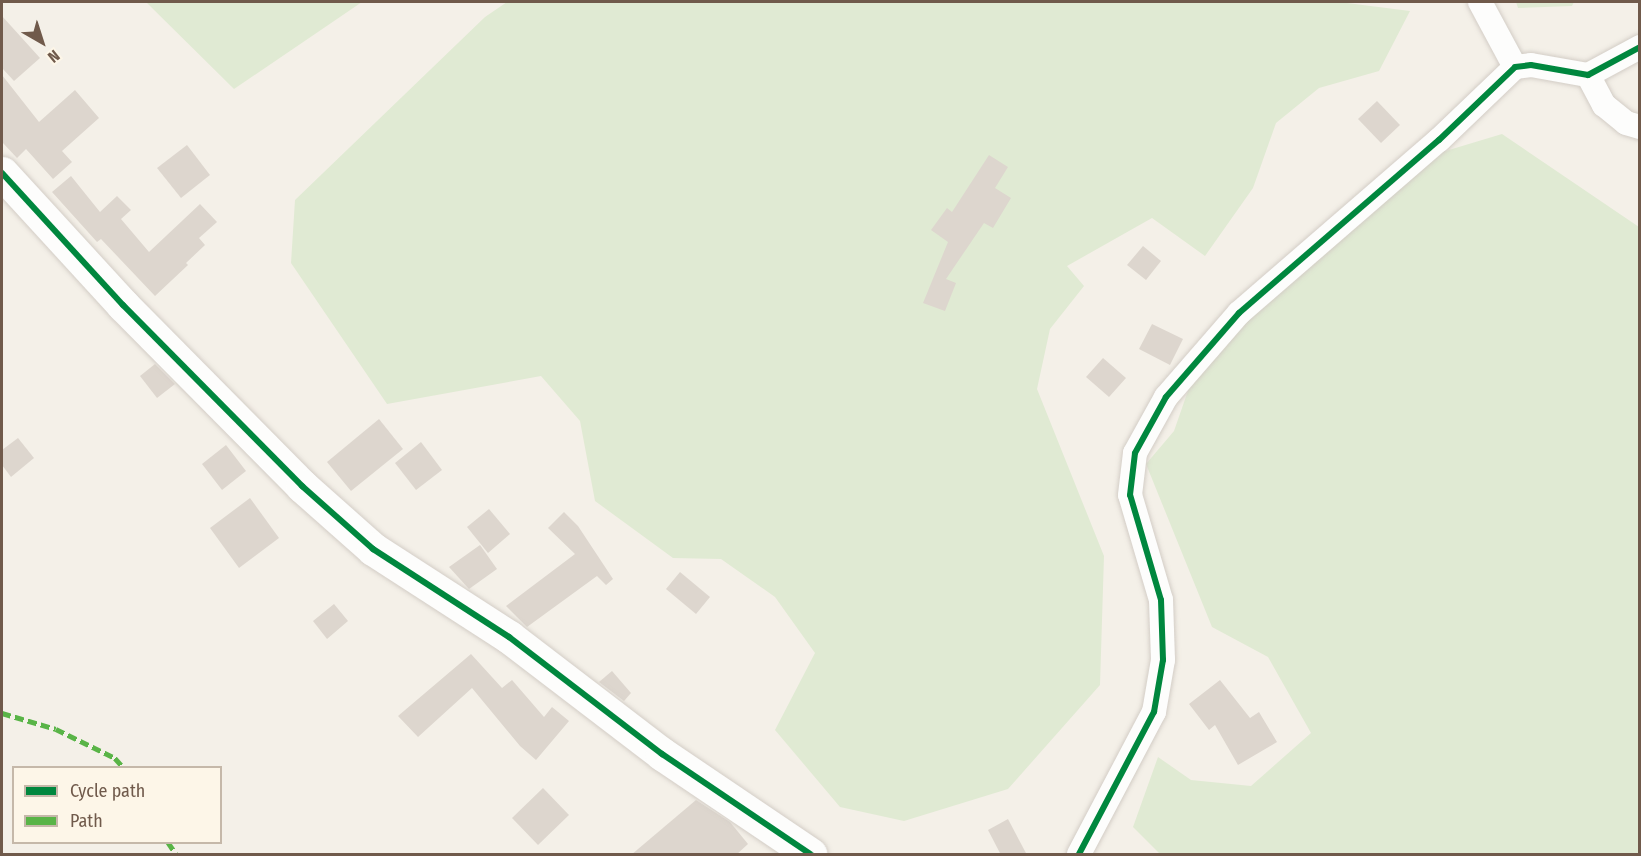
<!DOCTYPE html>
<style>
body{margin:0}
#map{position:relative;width:1641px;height:856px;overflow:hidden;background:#f4f0e8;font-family:"Fira Sans Condensed",sans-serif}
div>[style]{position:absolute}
.green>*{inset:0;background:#e0ead3}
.building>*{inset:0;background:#ddd6ce}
.roads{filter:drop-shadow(0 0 2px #d3cdc6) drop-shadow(0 0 2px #d3cdc6)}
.street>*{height:24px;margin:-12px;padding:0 12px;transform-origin:12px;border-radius:12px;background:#fdfdfc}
.secondary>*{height:33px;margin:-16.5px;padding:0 16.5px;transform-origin:16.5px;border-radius:16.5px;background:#fdfdfc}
.quiet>*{height:4.5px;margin-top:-2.25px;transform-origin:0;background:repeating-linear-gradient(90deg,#59b447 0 9px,transparent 0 13.5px)}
.cycleway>*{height:6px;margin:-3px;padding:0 3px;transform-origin:3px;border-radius:3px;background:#00873e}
span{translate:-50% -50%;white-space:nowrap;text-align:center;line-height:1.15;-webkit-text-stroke:6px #fdf6e8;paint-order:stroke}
.frame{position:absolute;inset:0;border:3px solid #705a4b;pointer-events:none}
.legend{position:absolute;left:12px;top:766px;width:210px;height:78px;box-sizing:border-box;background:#fdf6e8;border:2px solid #c5b8a9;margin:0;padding:8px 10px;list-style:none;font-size:18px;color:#705a4b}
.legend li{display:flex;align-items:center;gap:12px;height:30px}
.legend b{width:30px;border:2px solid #c5b8a9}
.north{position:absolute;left:12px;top:12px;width:60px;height:60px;-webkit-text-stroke:4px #fdf6e8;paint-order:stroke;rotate:141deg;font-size:16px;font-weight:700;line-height:24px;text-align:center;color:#705a4b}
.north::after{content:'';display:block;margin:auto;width:21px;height:27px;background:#705a4b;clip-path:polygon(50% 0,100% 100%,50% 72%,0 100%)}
</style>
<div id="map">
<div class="green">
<i style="clip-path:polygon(146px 2px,362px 2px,234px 89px)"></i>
<i style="clip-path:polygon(507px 2px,1339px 2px,1410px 11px,1379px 71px,1319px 88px,1276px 123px,1253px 188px,1205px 256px,1152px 218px,1067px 266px,1084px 286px,1050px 329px,1037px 389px,1104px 556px,1100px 685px,1008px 789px,904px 821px,840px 807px,775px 730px,815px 653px,775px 597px,721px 559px,673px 558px,595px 501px,580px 421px,541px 376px,387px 404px,291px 263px,295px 200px,485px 17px)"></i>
<i style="clip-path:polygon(1516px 2px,1574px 2px,1572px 6px,1518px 8px)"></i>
<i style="clip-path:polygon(1502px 134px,1639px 227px,1639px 854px,1160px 854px,1133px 827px,1158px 757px,1191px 780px,1251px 786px,1311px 733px,1268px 657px,1212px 627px,1146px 464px,1174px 431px,1198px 362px,1419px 159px)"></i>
</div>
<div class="building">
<i style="clip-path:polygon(2px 16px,40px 58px,14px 81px,2px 68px)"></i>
<i style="clip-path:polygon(2px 75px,39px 122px,75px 90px,99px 118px,62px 151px,72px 162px,53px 179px,26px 149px,17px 158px,2px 142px)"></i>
<i style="clip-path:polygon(1377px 101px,1400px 125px,1381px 143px,1358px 119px)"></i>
<i style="clip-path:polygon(187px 145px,210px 175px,181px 198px,157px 168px)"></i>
<i style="clip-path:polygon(989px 155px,1008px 167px,995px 188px,1011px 198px,993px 228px,984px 223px,946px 279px,956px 283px,945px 311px,923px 303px,948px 242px,931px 230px,947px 208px,952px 212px)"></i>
<i style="clip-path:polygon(71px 176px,100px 212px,117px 196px,131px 210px,121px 219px,149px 252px,200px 204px,217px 222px,199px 238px,205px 245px,186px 263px,188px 265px,155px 296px,101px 239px,97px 242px,52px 192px)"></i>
<i style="clip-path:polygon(1143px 246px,1161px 261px,1146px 280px,1127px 265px)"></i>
<i style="clip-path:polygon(1152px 324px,1183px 339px,1170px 365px,1139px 349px)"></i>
<i style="clip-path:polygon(1103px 358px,1126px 378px,1109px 397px,1086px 377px)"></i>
<i style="clip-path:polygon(155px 364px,175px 384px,157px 398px,140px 376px)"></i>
<i style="clip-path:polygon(379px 419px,403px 449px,351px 491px,327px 462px)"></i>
<i style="clip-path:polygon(18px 438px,34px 458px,11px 477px,2px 465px,2px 450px)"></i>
<i style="clip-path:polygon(421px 442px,442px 470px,416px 490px,395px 463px)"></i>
<i style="clip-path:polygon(226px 445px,246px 471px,222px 490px,202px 464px)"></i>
<i style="clip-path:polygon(250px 498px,279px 538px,239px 568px,210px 528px)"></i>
<i style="clip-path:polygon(489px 509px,510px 534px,488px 553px,467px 527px)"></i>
<i style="clip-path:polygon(564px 512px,578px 526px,613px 579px,606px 585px,597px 576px,527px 627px,506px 606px,575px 554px,548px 528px)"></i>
<i style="clip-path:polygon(480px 545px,497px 569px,469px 589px,449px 567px)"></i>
<i style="clip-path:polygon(680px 572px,710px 597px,696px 614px,666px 589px)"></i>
<i style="clip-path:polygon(334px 604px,348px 621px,327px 639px,313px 621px)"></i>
<i style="clip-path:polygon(471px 654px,502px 688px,512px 680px,544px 717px,552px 707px,569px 721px,536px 760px,520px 746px,472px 688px,418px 737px,398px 716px)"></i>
<i style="clip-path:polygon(612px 671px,631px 693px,624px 701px,599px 682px)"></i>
<i style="clip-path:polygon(1220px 680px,1250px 718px,1259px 712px,1277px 742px,1238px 765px,1215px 725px,1209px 730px,1189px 704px)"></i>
<i style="clip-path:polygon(543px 788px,569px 815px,538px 845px,512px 818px)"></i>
<i style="clip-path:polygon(696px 800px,730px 822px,748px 844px,736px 855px,631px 855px)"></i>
<i style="clip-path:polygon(1008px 819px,1027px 855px,1001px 855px,988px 830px)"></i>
</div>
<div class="roads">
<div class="street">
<i style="left:1480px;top:2px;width:74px;rotate:61.7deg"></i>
<i style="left:1588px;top:75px;width:34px;rotate:62deg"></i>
<i style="left:1604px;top:105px;width:28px;rotate:39deg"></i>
<i style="left:1626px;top:123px;width:15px;rotate:16deg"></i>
<i style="left:1079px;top:854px;width:161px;rotate:-62.2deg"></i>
<i style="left:1154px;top:712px;width:53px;rotate:-80.2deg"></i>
<i style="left:1163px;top:660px;width:60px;rotate:-91.9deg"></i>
<i style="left:1161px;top:600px;width:109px;rotate:-106.4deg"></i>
<i style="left:1130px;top:495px;width:42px;rotate:-83.2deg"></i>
<i style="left:1135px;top:453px;width:64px;rotate:-61deg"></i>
<i style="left:1166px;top:397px;width:111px;rotate:-49deg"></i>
<i style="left:1239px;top:313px;width:264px;rotate:-40.9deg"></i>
<i style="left:1439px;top:140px;width:105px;rotate:-43.8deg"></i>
<i style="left:1515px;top:67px;width:16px;rotate:-7deg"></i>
<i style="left:1531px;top:65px;width:58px;rotate:10deg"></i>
<i style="left:1588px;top:75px;width:59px;rotate:-28.3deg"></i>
</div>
<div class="secondary">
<i style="left:2px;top:173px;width:179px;rotate:47.5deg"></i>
<i style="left:123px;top:305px;width:255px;rotate:45.3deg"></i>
<i style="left:302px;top:486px;width:95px;rotate:41.6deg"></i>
<i style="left:373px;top:549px;width:162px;rotate:32.9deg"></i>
<i style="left:509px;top:637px;width:193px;rotate:37.4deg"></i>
<i style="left:662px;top:754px;width:179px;rotate:34deg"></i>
</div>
</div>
<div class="quiet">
<i style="left:2px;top:713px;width:56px;rotate:16.5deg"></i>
<i style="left:56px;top:729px;width:66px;rotate:26.2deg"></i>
<i style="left:115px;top:758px;width:13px;rotate:48deg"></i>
<i style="left:168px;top:842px;width:14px;rotate:56deg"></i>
</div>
<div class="cycleway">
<i style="left:2px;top:173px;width:179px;rotate:47.5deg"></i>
<i style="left:123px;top:305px;width:255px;rotate:45.3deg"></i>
<i style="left:302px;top:486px;width:95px;rotate:41.6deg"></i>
<i style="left:373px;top:549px;width:162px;rotate:32.9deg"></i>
<i style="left:509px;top:637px;width:193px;rotate:37.4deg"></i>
<i style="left:662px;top:754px;width:179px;rotate:34deg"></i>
<i style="left:1079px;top:854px;width:161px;rotate:-62.2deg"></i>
<i style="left:1154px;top:712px;width:53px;rotate:-80.2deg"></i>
<i style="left:1163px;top:660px;width:60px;rotate:-91.9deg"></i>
<i style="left:1161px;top:600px;width:109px;rotate:-106.4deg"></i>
<i style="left:1130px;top:495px;width:42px;rotate:-83.2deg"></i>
<i style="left:1135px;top:453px;width:64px;rotate:-61deg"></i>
<i style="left:1166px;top:397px;width:111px;rotate:-49deg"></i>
<i style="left:1239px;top:313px;width:264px;rotate:-40.9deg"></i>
<i style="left:1439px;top:140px;width:105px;rotate:-43.8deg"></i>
<i style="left:1515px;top:67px;width:16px;rotate:-7deg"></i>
<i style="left:1531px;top:65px;width:58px;rotate:10deg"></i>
<i style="left:1588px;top:75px;width:59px;rotate:-28.3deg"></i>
</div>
<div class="frame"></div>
<ul class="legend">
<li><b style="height:8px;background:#00873e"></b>Cycle path</li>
<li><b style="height:8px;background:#59b447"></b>Path</li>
</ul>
<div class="north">N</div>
</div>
